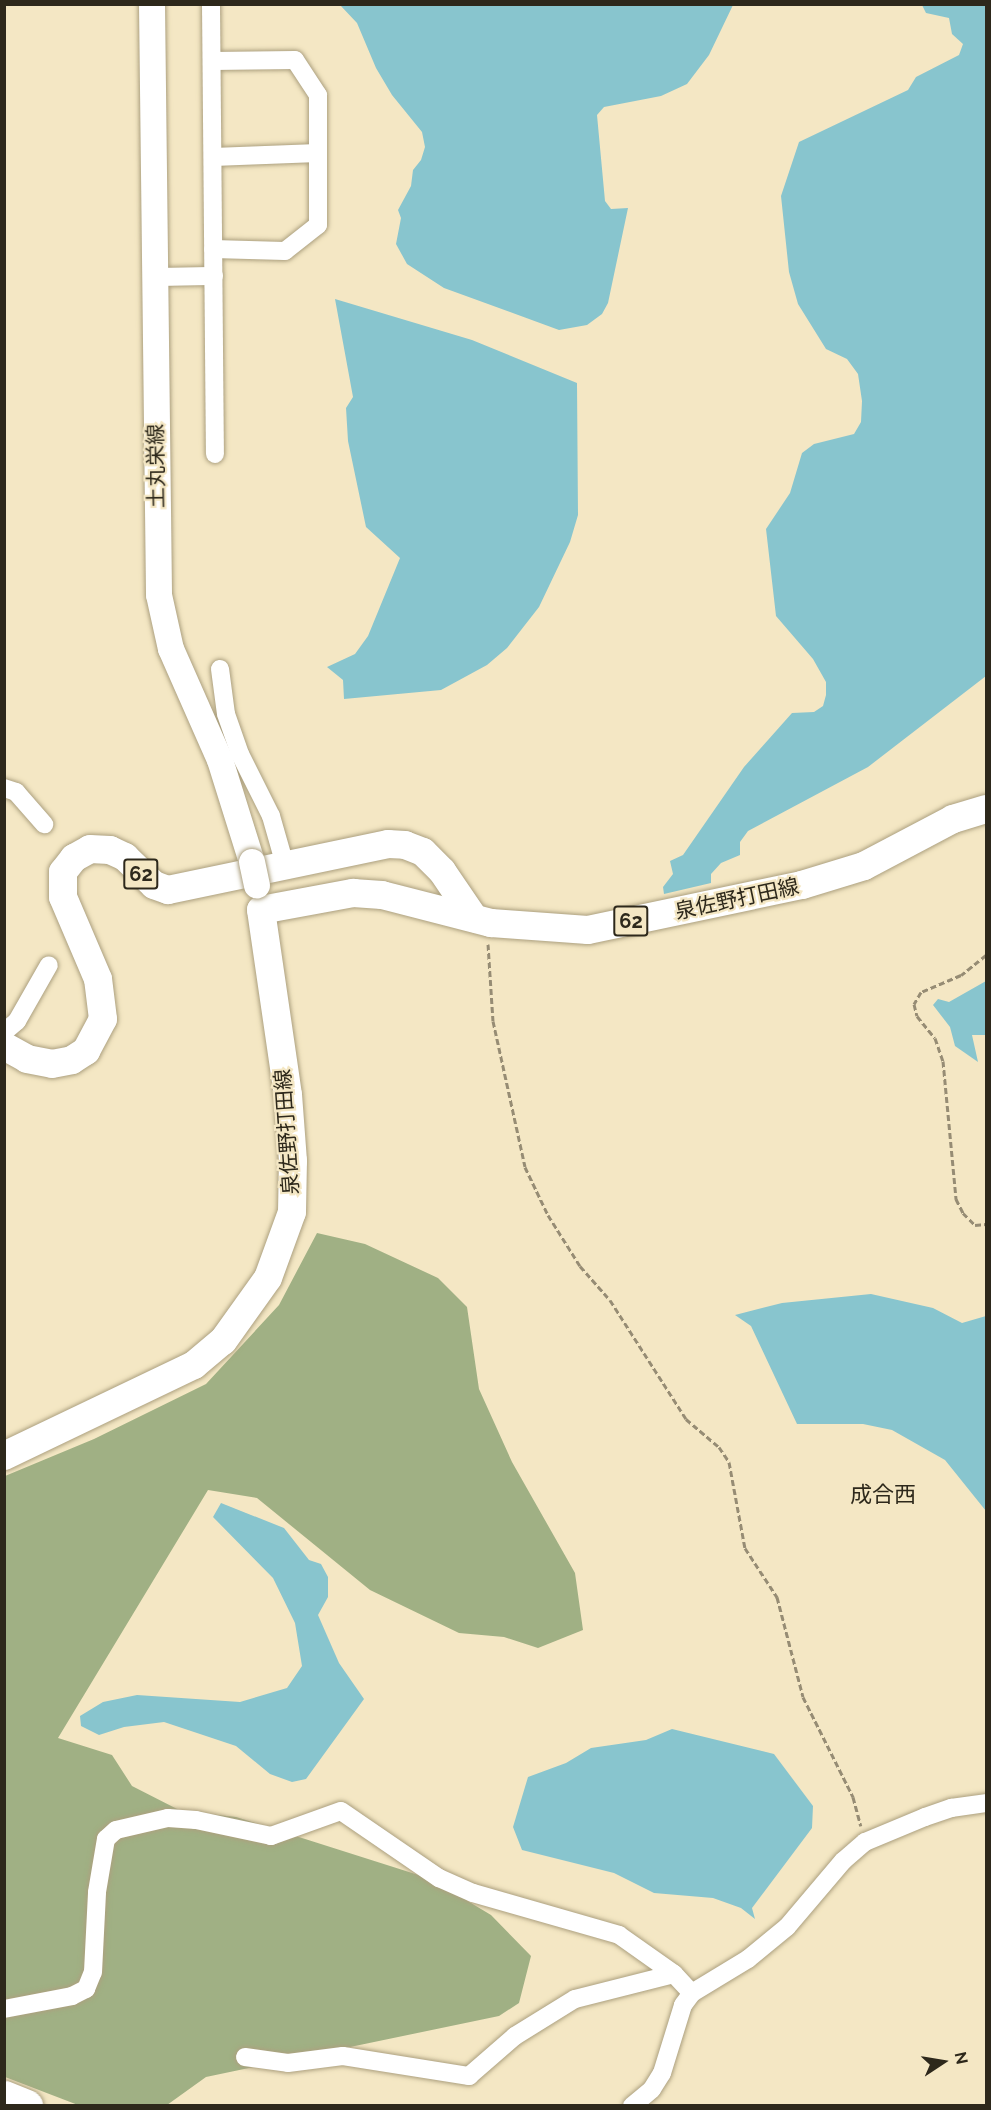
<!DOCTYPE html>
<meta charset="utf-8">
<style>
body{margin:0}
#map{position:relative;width:991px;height:2110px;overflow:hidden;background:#f4e7c4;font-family:Raleway,"Noto Sans JP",sans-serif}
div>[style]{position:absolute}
.forest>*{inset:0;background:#a0b084}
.water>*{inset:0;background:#88c5ce}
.path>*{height:3px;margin-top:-1.5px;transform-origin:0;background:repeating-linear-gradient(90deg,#968c74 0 6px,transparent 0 9px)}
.roads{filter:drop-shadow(0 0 2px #aca07f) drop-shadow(0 0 2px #aca07f)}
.street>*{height:18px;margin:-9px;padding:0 9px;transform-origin:9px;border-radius:9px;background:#fff}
.secondary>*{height:26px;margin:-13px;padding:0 13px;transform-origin:13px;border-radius:13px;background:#fff}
.primary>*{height:28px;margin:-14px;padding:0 14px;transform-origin:14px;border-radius:14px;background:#fff}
.highway>*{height:33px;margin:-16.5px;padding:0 16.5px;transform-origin:16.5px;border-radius:16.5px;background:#fff}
.bridges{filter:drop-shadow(0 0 2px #aca07f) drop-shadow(0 0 2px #aca07f)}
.secondary-bridge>*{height:26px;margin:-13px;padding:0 13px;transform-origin:13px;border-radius:13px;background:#fff}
span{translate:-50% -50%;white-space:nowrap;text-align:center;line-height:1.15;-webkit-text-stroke:4.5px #f4e7c4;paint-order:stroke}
.shield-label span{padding:2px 4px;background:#f4e7c4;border:2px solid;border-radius:4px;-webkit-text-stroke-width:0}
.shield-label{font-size:20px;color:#2d281b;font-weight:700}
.street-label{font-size:21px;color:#2d281b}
.neighbourhood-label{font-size:22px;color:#2d281b}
.frame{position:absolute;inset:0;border:6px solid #2d281b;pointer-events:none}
.north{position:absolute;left:913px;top:2032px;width:60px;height:60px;-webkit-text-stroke:4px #f4e7c4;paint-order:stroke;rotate:78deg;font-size:16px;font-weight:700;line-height:24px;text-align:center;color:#2d281b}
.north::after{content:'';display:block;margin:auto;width:21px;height:27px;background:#2d281b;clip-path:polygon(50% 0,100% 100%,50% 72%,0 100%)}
</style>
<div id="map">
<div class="forest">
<i style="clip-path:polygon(317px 1233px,365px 1244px,438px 1278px,467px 1307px,479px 1389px,512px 1462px,575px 1573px,583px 1630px,538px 1648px,504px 1637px,459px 1633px,370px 1590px,257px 1498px,208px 1490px,58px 1738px,112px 1755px,132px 1786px,181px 1811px,236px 1817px,431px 1879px,491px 1915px,531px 1956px,519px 2003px,499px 2016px,206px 2077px,167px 2105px,78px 2105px,5px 2077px,5px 1476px,94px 1439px,206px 1384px,279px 1305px)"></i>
</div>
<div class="water">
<i style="clip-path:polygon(340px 5px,733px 5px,709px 55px,687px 84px,661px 96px,604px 107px,597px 115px,605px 201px,611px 209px,628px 208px,608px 303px,602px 314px,587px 325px,559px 330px,444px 288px,407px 264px,396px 244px,401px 218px,398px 210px,411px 186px,413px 170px,421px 160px,425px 147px,422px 132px,392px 95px,376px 68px,357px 23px)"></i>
<i style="clip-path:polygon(922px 5px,986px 5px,986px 676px,868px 767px,748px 831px,740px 842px,740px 855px,721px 863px,711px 874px,711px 883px,664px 894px,663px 887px,673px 874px,670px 861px,683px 855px,744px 767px,792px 713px,814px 712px,823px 706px,826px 695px,826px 682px,813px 659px,776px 616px,766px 529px,790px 493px,802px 453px,814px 444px,854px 434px,861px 422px,862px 401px,858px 374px,847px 359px,826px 349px,798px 304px,789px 272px,781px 196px,799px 142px,908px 90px,916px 77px,959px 55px,963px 44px,952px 34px,949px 18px,926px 13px)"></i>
<i style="clip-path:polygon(335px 299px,472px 340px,577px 383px,578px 515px,570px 542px,539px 607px,507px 648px,487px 665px,441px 690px,344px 699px,343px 680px,327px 667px,355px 654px,368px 636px,400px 558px,366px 527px,348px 441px,346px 408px,353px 397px)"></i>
<i style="clip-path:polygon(986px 981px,986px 1035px,972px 1035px,978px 1062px,955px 1046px,950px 1027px,933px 1005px,938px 999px,949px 1002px)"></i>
<i style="clip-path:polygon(871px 1294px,933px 1308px,962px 1323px,986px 1316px,986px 1511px,945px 1460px,892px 1430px,863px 1424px,797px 1424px,751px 1326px,735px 1315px,782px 1303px)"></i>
<i style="clip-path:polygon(221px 1503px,284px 1528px,309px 1560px,321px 1564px,328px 1577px,328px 1597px,318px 1615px,339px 1663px,364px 1699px,306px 1779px,292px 1782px,270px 1774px,236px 1746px,164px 1722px,124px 1727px,99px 1735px,81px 1726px,80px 1716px,103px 1702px,137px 1695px,240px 1702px,287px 1688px,302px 1666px,295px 1623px,273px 1578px,213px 1517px)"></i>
<i style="clip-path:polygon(672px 1729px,774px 1754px,813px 1806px,812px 1828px,752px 1908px,755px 1919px,741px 1908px,713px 1898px,654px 1893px,614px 1873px,522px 1850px,513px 1827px,528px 1777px,566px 1763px,591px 1748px,646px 1740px)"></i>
</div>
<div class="path">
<i style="left:488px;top:944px;width:77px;rotate:86.3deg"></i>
<i style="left:493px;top:1021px;width:149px;rotate:77.6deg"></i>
<i style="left:525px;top:1167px;width:53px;rotate:64.4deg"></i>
<i style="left:548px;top:1215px;width:60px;rotate:57.9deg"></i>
<i style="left:580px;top:1266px;width:45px;rotate:48.6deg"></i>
<i style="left:610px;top:1300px;width:141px;rotate:57.4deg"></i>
<i style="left:686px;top:1419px;width:43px;rotate:40.3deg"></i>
<i style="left:719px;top:1447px;width:18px;rotate:56deg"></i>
<i style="left:729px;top:1462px;width:87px;rotate:79.5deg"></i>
<i style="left:745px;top:1548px;width:59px;rotate:56.9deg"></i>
<i style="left:777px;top:1597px;width:103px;rotate:75.4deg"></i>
<i style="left:803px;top:1697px;width:112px;rotate:63.4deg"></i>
<i style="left:853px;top:1797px;width:30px;rotate:75deg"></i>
<i style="left:986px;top:955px;width:32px;rotate:141deg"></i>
<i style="left:961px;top:975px;width:43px;rotate:157deg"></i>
<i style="left:921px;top:992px;width:14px;rotate:120deg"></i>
<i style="left:914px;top:1004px;width:12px;rotate:76deg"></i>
<i style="left:917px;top:1016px;width:28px;rotate:51deg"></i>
<i style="left:935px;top:1038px;width:24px;rotate:71deg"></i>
<i style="left:943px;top:1061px;width:139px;rotate:84.6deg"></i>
<i style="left:956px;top:1199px;width:16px;rotate:63deg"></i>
<i style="left:963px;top:1213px;width:17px;rotate:45deg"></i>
<i style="left:975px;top:1225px;width:11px;rotate:-5deg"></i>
</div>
<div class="roads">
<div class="street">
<i style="left:211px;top:4px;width:450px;rotate:89.5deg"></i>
<i style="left:212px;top:61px;width:83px;rotate:-0.7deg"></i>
<i style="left:295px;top:60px;width:42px;rotate:56.7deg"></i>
<i style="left:318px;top:95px;width:130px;rotate:90deg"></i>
<i style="left:318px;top:225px;width:42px;rotate:141.8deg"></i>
<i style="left:285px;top:251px;width:72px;rotate:-178.4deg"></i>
<i style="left:213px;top:157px;width:105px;rotate:-2.2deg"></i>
<i style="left:154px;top:277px;width:60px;rotate:-1deg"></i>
<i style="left:220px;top:669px;width:45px;rotate:82.4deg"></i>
<i style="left:226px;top:714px;width:42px;rotate:70.7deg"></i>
<i style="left:240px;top:754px;width:69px;rotate:63.4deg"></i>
<i style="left:271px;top:816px;width:51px;rotate:74.1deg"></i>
<i style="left:4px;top:788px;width:13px;rotate:18deg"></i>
<i style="left:16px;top:792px;width:43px;rotate:48.8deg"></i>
<i style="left:4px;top:1032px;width:17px;rotate:-40deg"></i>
<i style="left:17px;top:1021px;width:64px;rotate:-60.3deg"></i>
<i style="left:4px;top:2009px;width:69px;rotate:-10.8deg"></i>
<i style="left:72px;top:1996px;width:16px;rotate:-27deg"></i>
<i style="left:86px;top:1989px;width:18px;rotate:-68deg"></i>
<i style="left:93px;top:1972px;width:80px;rotate:-87.1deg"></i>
<i style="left:97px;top:1892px;width:54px;rotate:-80.4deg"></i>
<i style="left:106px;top:1839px;width:13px;rotate:-42deg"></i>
<i style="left:116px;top:1830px;width:53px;rotate:-13deg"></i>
<i style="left:168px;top:1818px;width:28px;rotate:4deg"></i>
<i style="left:196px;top:1820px;width:77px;rotate:12deg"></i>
<i style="left:271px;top:1836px;width:74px;rotate:-19.7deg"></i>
<i style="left:341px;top:1811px;width:119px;rotate:34.4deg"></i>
<i style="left:439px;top:1878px;width:37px;rotate:24deg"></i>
<i style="left:473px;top:1893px;width:152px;rotate:16deg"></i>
<i style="left:619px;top:1935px;width:67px;rotate:35.3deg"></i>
<i style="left:674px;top:1974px;width:26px;rotate:47deg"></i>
<i style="left:245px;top:2057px;width:43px;rotate:7.9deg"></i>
<i style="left:288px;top:2063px;width:55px;rotate:-7.3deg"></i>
<i style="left:343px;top:2056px;width:128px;rotate:9deg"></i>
<i style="left:469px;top:2076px;width:61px;rotate:-41deg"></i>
<i style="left:515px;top:2036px;width:70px;rotate:-31.7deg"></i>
<i style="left:575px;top:1999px;width:102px;rotate:-14.2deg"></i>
<i style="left:632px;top:2106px;width:26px;rotate:-40deg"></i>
<i style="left:652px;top:2089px;width:19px;rotate:-58deg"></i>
<i style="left:662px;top:2073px;width:71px;rotate:-72.8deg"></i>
<i style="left:683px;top:2005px;width:15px;rotate:-53deg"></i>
<i style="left:692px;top:1993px;width:66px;rotate:-31.3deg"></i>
<i style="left:748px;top:1959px;width:50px;rotate:-39.4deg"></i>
<i style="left:787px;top:1927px;width:87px;rotate:-49.7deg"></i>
<i style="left:843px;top:1861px;width:29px;rotate:-41deg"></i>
<i style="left:865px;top:1842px;width:65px;rotate:-22.6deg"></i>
<i style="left:925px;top:1817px;width:28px;rotate:-19deg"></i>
<i style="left:951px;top:1808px;width:35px;rotate:-8deg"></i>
</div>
<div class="secondary">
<i style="left:152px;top:4px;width:591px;rotate:89.32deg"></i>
<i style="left:159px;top:595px;width:55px;rotate:77.5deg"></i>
<i style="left:171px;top:649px;width:121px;rotate:66.2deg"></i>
<i style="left:220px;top:760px;width:107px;rotate:72.6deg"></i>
</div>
<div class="primary">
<i style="left:4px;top:1046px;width:26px;rotate:29deg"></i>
<i style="left:27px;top:1059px;width:25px;rotate:11deg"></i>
<i style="left:52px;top:1064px;width:20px;rotate:-11deg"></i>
<i style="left:72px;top:1060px;width:17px;rotate:-33deg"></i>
<i style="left:86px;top:1051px;width:36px;rotate:-62deg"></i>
<i style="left:103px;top:1019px;width:40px;rotate:-97.1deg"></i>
<i style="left:98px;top:979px;width:89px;rotate:-113.1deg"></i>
<i style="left:63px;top:897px;width:25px;rotate:-90deg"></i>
<i style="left:63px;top:872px;width:18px;rotate:-52deg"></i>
<i style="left:74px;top:858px;width:18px;rotate:-29deg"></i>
<i style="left:90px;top:849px;width:20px;rotate:3deg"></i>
<i style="left:110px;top:850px;width:17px;rotate:25deg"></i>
<i style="left:125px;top:857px;width:40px;rotate:44deg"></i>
<i style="left:154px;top:885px;width:15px;rotate:20deg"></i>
<i style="left:168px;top:890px;width:225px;rotate:-11.8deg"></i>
<i style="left:388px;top:844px;width:17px;rotate:3deg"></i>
<i style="left:405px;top:845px;width:19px;rotate:21deg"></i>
<i style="left:423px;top:852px;width:27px;rotate:45deg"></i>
<i style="left:442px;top:871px;width:57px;rotate:55.8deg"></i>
<i style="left:4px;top:1456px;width:211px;rotate:-25.6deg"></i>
<i style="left:194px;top:1365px;width:38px;rotate:-40deg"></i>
<i style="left:223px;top:1341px;width:77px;rotate:-54.5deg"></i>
<i style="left:268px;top:1278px;width:70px;rotate:-70deg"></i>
<i style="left:292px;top:1212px;width:51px;rotate:-88.9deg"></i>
<i style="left:293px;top:1161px;width:66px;rotate:-94.3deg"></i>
<i style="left:288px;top:1095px;width:187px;rotate:-98.3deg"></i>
<i style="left:261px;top:910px;width:94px;rotate:-10.5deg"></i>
<i style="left:353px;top:893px;width:29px;rotate:4deg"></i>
<i style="left:382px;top:895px;width:113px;rotate:14.4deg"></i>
<i style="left:491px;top:923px;width:97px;rotate:4.1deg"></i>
<i style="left:588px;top:930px;width:219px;rotate:-11.9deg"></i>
<i style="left:802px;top:885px;width:65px;rotate:-17deg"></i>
<i style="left:864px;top:866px;width:101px;rotate:-27.8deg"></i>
<i style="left:953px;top:819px;width:34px;rotate:-17deg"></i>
</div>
<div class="highway">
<i style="left:4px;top:2097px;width:24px;rotate:22deg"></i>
</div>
</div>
<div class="bridges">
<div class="secondary-bridge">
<i style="left:252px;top:862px;width:24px;rotate:78deg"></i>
</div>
</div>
<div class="shield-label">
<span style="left:141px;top:874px">62</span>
<span style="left:631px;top:921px">62</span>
</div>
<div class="street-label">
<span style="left:156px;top:466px;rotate:-91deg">土丸栄線</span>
<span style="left:737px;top:899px;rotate:-12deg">泉佐野打田線</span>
<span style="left:287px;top:1132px;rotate:-94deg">泉佐野打田線</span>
</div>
<div class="neighbourhood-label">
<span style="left:883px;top:1495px">成合西</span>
</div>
<div class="frame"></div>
<div class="north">N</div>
</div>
